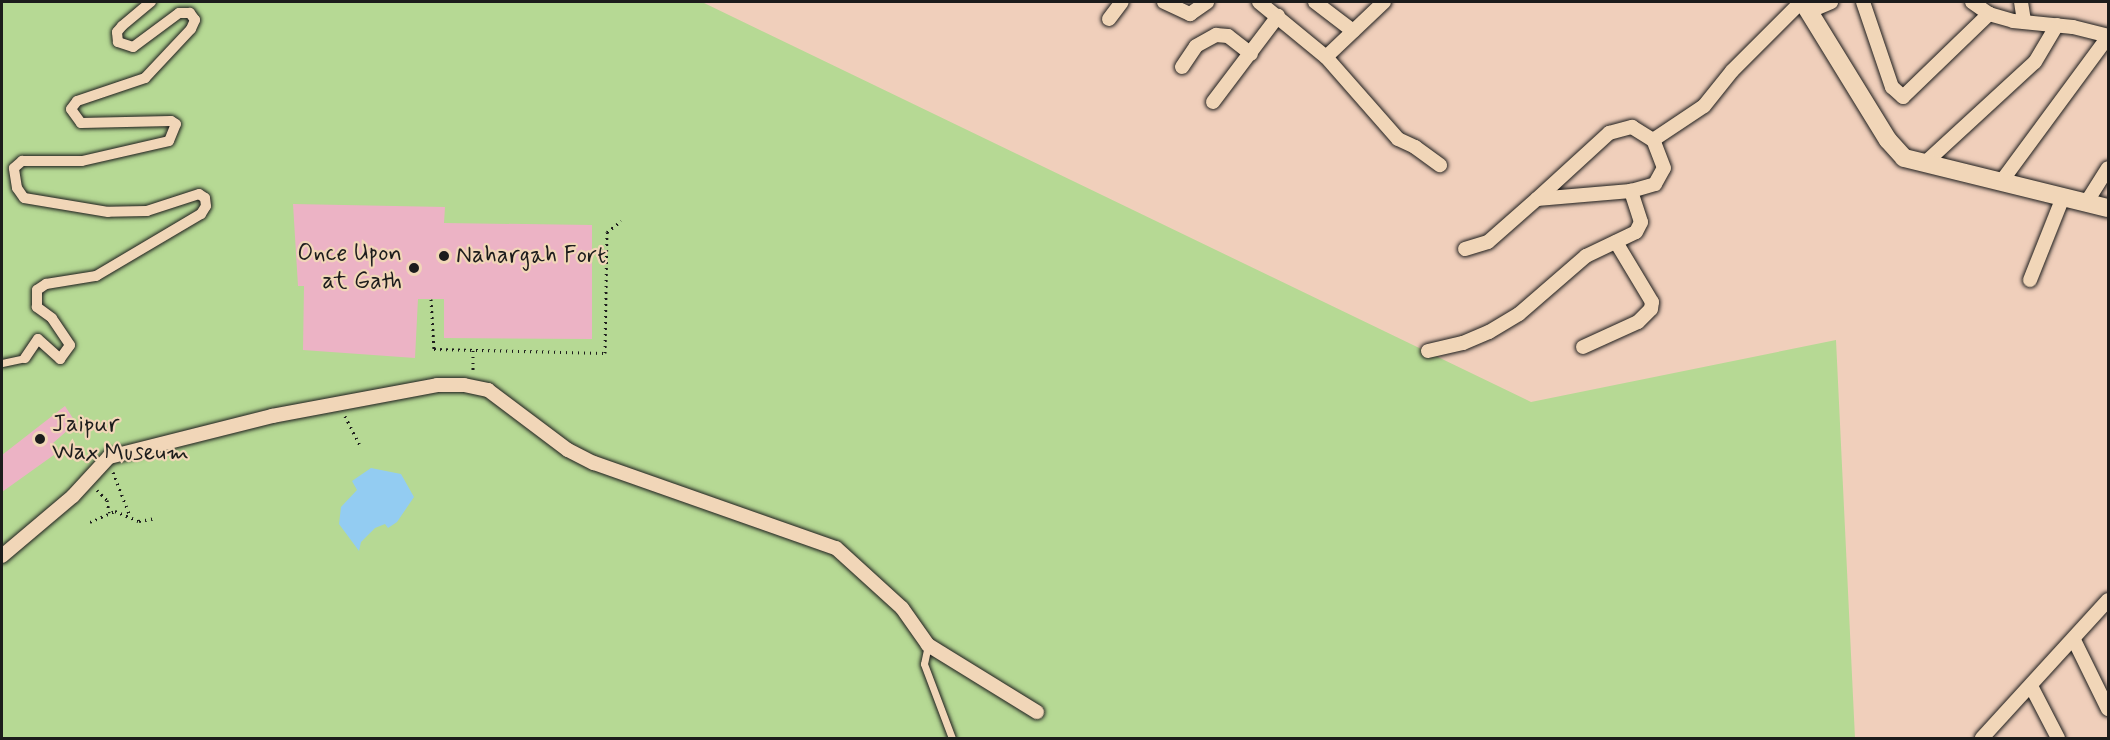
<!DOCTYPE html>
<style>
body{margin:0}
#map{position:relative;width:2110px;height:740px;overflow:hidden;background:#f0cfbb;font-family:Mynerve,sans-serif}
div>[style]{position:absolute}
.green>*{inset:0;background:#b6d994}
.water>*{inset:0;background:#93ccf2}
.building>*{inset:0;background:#ecb3c5}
.path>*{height:3px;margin-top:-1.5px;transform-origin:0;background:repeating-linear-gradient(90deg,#1c1c1c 0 1.5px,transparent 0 6px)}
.roads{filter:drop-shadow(0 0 2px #1c1c1c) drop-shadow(0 0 2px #1c1c1c)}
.service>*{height:7px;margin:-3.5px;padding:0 3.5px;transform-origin:3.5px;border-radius:3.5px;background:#f1d6b8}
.pedestrian>*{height:10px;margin:-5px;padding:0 5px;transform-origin:5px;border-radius:5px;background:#f1d6b8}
.minor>*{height:14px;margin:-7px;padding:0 7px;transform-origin:7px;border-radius:7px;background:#f1d6b8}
.tertiary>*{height:18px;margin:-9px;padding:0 9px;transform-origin:9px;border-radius:9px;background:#f1d6b8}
.dots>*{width:16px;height:16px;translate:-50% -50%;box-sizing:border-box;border:3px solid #f1d6b8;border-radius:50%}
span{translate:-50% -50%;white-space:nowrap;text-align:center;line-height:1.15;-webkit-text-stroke:4.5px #f1d6b8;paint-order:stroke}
.poi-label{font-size:24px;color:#1c1c1c}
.right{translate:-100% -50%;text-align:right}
.left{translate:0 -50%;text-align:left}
.frame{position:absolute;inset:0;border:3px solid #1c1c1c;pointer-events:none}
</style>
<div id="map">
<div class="green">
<i style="clip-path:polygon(2px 2px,702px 2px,1531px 402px,1836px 340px,1855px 738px,2px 738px)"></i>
</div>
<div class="water">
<i style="clip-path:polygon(371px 468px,401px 474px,414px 497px,397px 522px,388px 528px,385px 524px,375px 528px,361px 542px,359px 551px,339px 524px,341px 507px,357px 490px,352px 481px)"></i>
</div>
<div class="building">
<i style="clip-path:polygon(293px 204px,445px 207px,444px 223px,592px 225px,592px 339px,444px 338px,444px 299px,418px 299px,415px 358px,303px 350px,304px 286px,298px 286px)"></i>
<i style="clip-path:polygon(65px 406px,76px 423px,53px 443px,58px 452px,2px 492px,2px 455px)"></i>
</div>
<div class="path">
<i style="left:431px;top:299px;width:50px;rotate:86.6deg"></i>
<i style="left:434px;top:349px;width:171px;rotate:1.3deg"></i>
<i style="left:605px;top:353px;width:121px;rotate:-89.1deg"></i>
<i style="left:607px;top:232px;width:18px;rotate:-38deg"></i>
<i style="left:473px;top:350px;width:23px;rotate:90deg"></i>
<i style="left:345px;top:416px;width:35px;rotate:63deg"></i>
<i style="left:113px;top:472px;width:47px;rotate:68.9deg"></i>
<i style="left:97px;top:490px;width:14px;rotate:45deg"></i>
<i style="left:107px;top:500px;width:13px;rotate:81deg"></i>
<i style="left:90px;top:522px;width:27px;rotate:-24deg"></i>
<i style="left:115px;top:511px;width:26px;rotate:23deg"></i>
<i style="left:139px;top:521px;width:17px;rotate:-10deg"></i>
</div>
<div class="roads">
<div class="service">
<i style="left:2px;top:363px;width:24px;rotate:-12deg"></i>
<i style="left:928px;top:645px;width:19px;rotate:102deg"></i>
<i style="left:924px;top:664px;width:79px;rotate:69.3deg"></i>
</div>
<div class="pedestrian">
<i style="left:25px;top:358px;width:23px;rotate:-56deg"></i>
<i style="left:38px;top:339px;width:30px;rotate:42deg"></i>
<i style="left:60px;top:359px;width:17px;rotate:-54deg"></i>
<i style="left:70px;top:345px;width:32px;rotate:-124deg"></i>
<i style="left:52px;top:318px;width:19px;rotate:-144deg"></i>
<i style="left:37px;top:307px;width:17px;rotate:-90deg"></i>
<i style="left:37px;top:290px;width:11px;rotate:-34deg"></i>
<i style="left:46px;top:284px;width:51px;rotate:-9.1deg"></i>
<i style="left:96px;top:276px;width:122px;rotate:-30.6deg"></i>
<i style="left:201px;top:214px;width:9px;rotate:-58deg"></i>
<i style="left:206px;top:206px;width:8px;rotate:-97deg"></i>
<i style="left:205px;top:198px;width:7px;rotate:-146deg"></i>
<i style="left:199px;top:194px;width:55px;rotate:161.9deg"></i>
<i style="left:147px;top:211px;width:39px;rotate:179deg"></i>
<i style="left:108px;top:212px;width:85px;rotate:-170.5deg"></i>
<i style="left:24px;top:198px;width:12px;rotate:-125deg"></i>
<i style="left:17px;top:188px;width:20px;rotate:-99deg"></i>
<i style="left:14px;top:168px;width:11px;rotate:-41deg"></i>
<i style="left:22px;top:161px;width:60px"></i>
<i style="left:82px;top:161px;width:89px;rotate:-12.9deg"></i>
<i style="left:169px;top:141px;width:18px;rotate:-68deg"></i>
<i style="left:176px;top:124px;width:6px;rotate:-149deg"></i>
<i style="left:171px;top:121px;width:90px;rotate:178.7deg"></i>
<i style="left:81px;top:123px;width:17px;rotate:-126deg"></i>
<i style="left:71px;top:109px;width:10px;rotate:-53deg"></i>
<i style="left:77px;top:101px;width:72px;rotate:-18.7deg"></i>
<i style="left:145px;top:78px;width:67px;rotate:-46.8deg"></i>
<i style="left:191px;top:29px;width:10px;rotate:-66deg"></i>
<i style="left:195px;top:20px;width:9px;rotate:-126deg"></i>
<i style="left:190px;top:13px;width:11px;rotate:180deg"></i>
<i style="left:179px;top:13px;width:57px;rotate:143.5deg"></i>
<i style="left:133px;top:47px;width:16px;rotate:-162deg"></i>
<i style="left:118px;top:42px;width:10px;rotate:-96deg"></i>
<i style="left:117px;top:32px;width:8px;rotate:-50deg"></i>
<i style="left:122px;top:26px;width:38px;rotate:-40deg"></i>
</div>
<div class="minor">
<i style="left:1164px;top:2px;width:29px;rotate:25deg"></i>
<i style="left:1190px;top:14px;width:21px;rotate:-35deg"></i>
<i style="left:1259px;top:2px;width:87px;rotate:39.4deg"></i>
<i style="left:1326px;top:57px;width:80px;rotate:-43.5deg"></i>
<i style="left:1315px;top:2px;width:48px;rotate:37.3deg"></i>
<i style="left:1863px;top:2px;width:90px;rotate:71.2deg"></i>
<i style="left:1892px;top:87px;width:15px;rotate:42deg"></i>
<i style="left:1903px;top:97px;width:120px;rotate:-44deg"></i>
<i style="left:1972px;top:2px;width:21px;rotate:35deg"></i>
<i style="left:1989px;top:14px;width:25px;rotate:16deg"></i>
<i style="left:2013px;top:21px;width:60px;rotate:5.7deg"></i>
<i style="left:2073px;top:27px;width:36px;rotate:14deg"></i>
<i style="left:2021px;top:2px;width:20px;rotate:81deg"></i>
<i style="left:1810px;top:11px;width:23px;rotate:-23deg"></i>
<i style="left:1109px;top:19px;width:21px;rotate:-53deg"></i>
<i style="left:1326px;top:57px;width:109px;rotate:48.7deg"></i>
<i style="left:1398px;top:139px;width:19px;rotate:25deg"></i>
<i style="left:1415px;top:147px;width:31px;rotate:36deg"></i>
<i style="left:1182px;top:67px;width:25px;rotate:-56deg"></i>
<i style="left:1196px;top:46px;width:23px;rotate:-29deg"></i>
<i style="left:1216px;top:35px;width:12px;rotate:5deg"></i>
<i style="left:1228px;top:36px;width:29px;rotate:38deg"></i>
<i style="left:1213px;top:102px;width:108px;rotate:-52.9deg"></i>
<i style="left:1925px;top:163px;width:149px;rotate:-42.6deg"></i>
<i style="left:2035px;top:62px;width:43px;rotate:-59.3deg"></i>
<i style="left:2001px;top:182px;width:180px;rotate:-53.6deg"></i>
<i style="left:1537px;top:199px;width:98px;rotate:-42.5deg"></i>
<i style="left:1609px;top:133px;width:24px;rotate:-15deg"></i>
<i style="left:1632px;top:127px;width:25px;rotate:32deg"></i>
<i style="left:1653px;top:140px;width:61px;rotate:-33.7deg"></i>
<i style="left:1704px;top:106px;width:45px;rotate:-51.3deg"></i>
<i style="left:1732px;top:71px;width:98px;rotate:-45deg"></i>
<i style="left:2086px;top:203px;width:41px;rotate:-57.8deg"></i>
<i style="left:1465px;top:249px;width:24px;rotate:-17deg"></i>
<i style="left:1488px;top:242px;width:65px;rotate:-41.3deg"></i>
<i style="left:1537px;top:199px;width:94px;rotate:-4.9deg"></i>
<i style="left:1631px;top:191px;width:25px;rotate:-16deg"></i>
<i style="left:1655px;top:184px;width:18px;rotate:-61deg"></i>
<i style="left:1664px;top:168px;width:30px;rotate:-111deg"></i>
<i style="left:2030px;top:280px;width:89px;rotate:-68.3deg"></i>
<i style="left:1583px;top:347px;width:60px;rotate:-24.4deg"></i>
<i style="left:1638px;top:322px;width:18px;rotate:-45deg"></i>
<i style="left:1651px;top:309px;width:7px;rotate:-82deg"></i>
<i style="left:1652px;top:302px;width:70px;rotate:-121deg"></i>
<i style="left:1428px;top:351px;width:36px;rotate:-13deg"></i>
<i style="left:1463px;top:343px;width:28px;rotate:-23deg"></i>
<i style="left:1489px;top:332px;width:35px;rotate:-31deg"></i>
<i style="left:1519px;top:314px;width:89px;rotate:-40.9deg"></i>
<i style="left:1586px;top:256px;width:55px;rotate:-25.6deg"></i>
<i style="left:1636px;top:232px;width:11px;rotate:-63deg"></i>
<i style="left:1641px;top:222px;width:33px;rotate:-108deg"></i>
<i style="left:2px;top:556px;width:93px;rotate:-40.2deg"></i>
<i style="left:73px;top:496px;width:53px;rotate:-47.3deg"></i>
<i style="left:109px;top:457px;width:168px;rotate:-14.1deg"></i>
<i style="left:272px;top:416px;width:168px;rotate:-10.6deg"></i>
<i style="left:437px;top:385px;width:27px"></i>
<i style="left:464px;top:385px;width:25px;rotate:12deg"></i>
<i style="left:488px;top:390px;width:100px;rotate:36.9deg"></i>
<i style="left:568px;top:450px;width:29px;rotate:27deg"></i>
<i style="left:594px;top:463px;width:256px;rotate:19.4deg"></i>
<i style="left:836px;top:548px;width:89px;rotate:42.3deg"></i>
<i style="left:902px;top:608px;width:45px;rotate:54.9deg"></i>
<i style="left:928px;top:645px;width:128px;rotate:31.6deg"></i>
<i style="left:2074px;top:640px;width:77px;rotate:63.8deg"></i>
<i style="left:2031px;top:686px;width:59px;rotate:62.6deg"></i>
<i style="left:1982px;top:738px;width:187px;rotate:-47.6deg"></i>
</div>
<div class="tertiary">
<i style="left:1803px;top:2px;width:162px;rotate:58.4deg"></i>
<i style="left:1888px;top:140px;width:24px;rotate:48deg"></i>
<i style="left:1904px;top:158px;width:210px;rotate:13.8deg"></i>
</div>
</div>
<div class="dots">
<i style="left:444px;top:256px;background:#1c1c1c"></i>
<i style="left:414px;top:268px;background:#1c1c1c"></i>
<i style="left:40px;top:439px;background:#1c1c1c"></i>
</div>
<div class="poi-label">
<span class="right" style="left:402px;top:268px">Once Upon<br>at Gath</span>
<span class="left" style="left:456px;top:256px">Nahargah Fort</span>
<span class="left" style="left:52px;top:439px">Jaipur<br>Wax Museum</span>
</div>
<div class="frame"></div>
</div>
